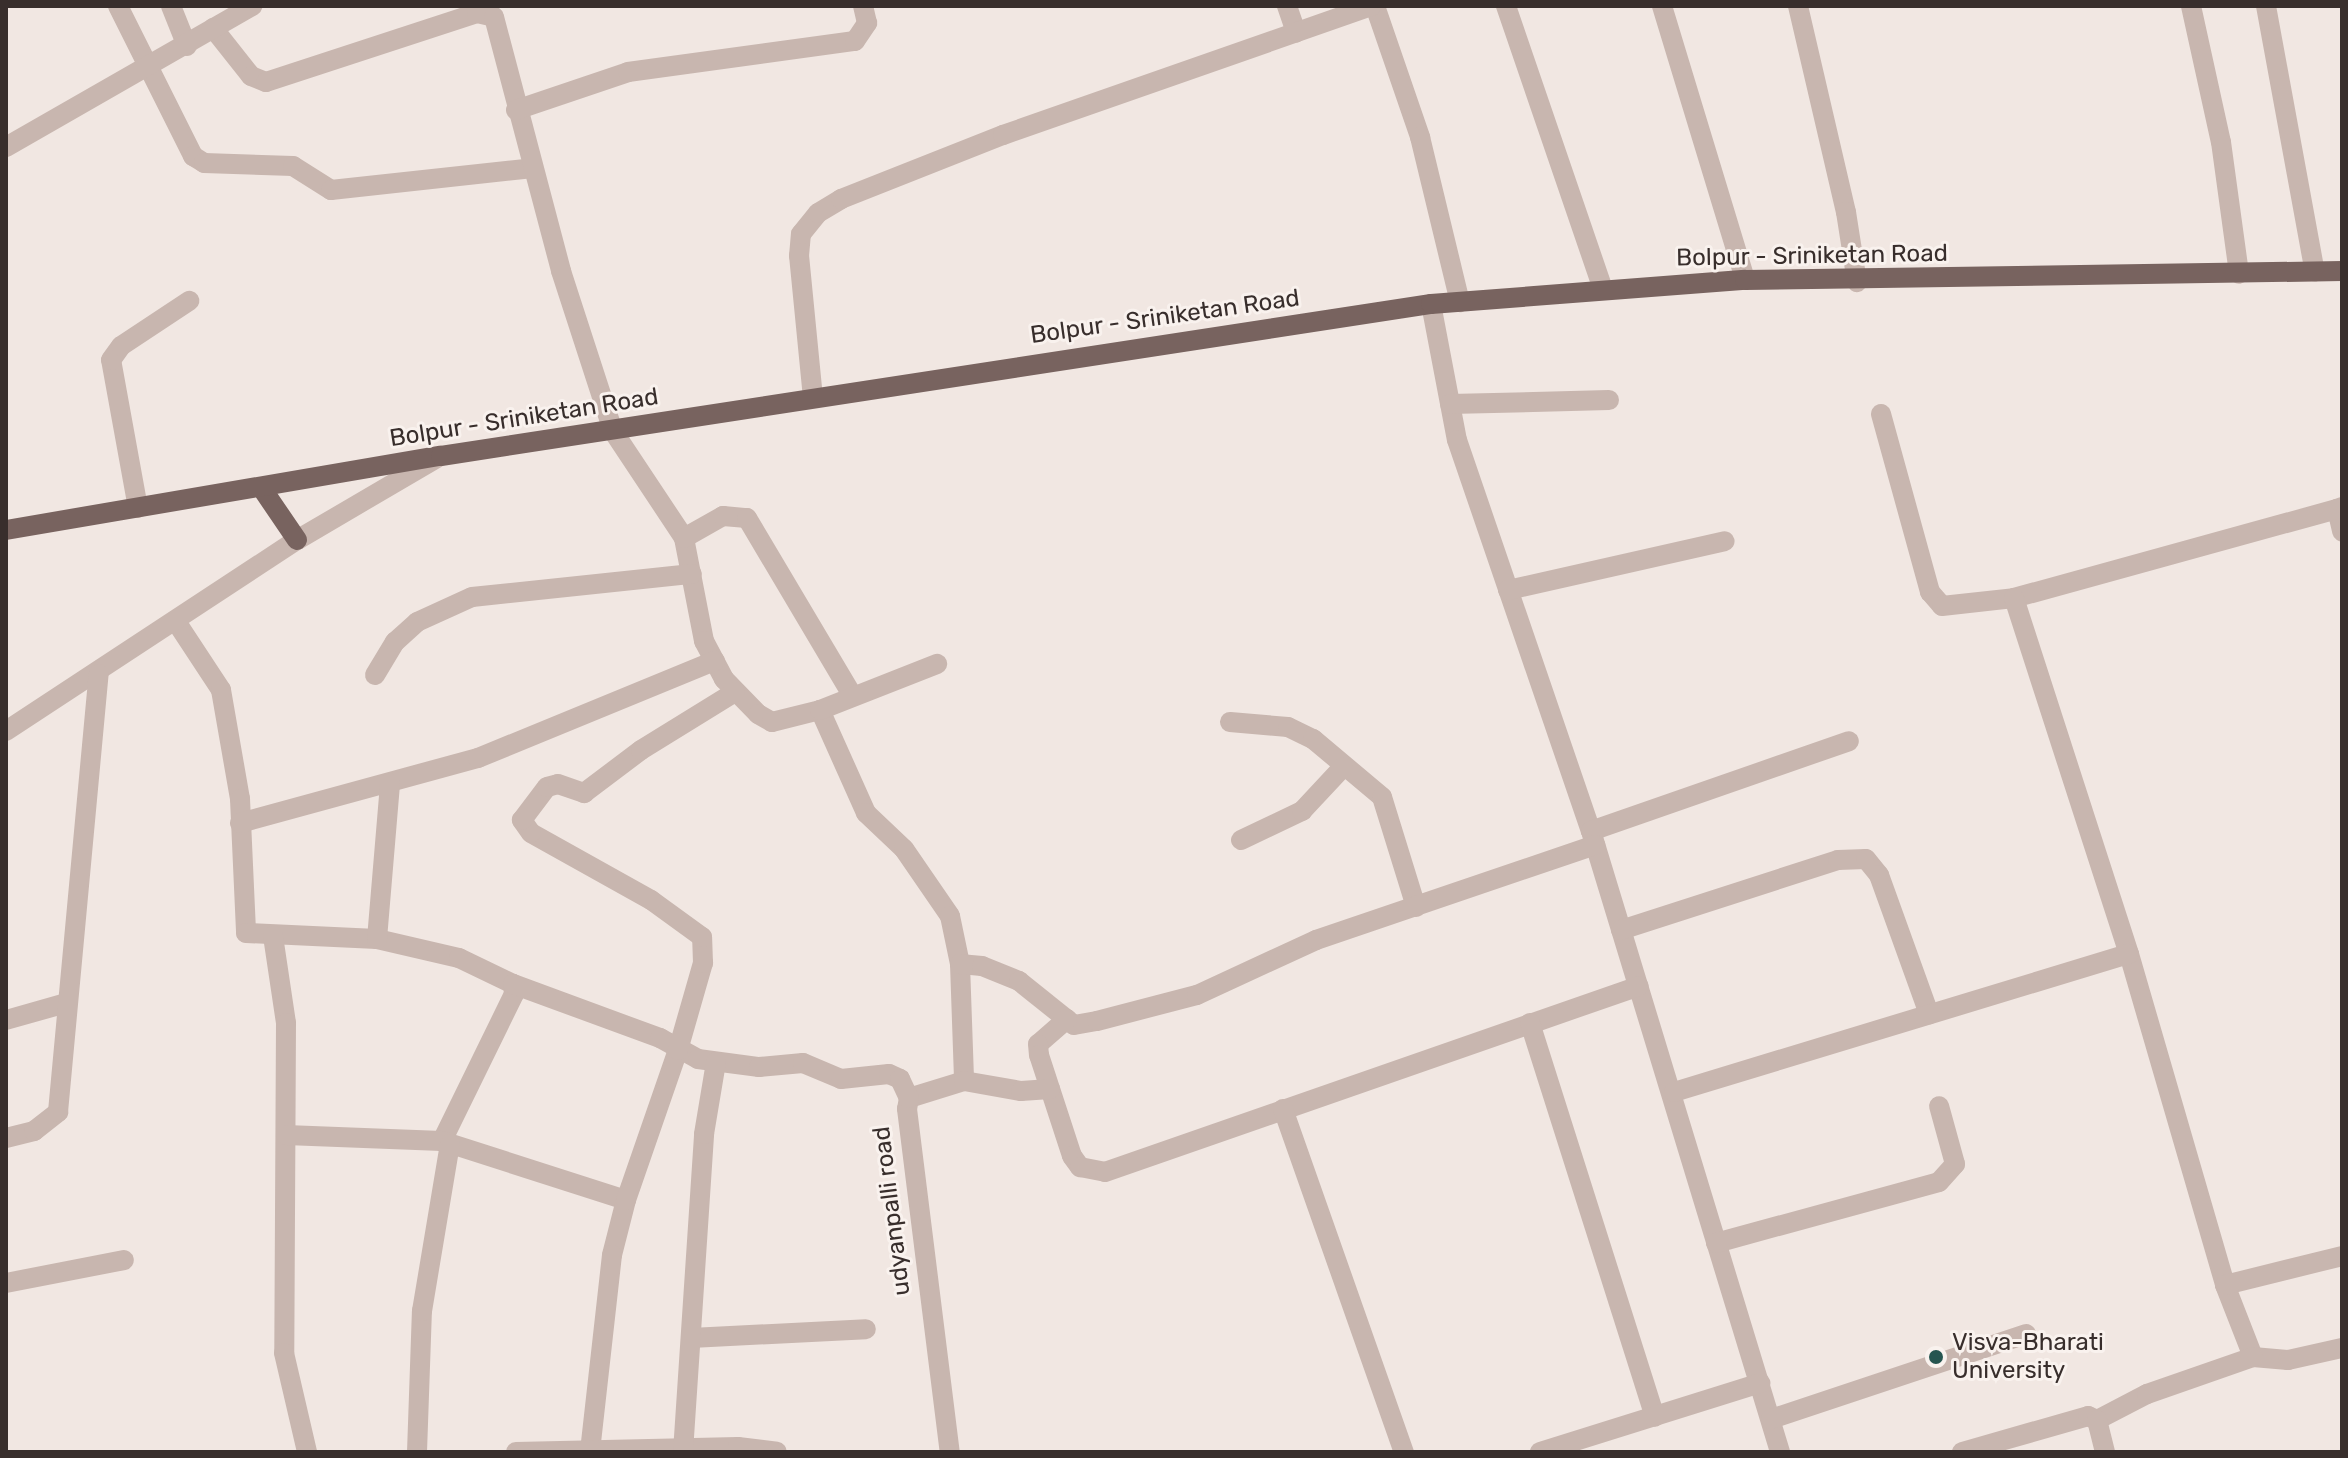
<!DOCTYPE html>
<style>
body{margin:0}
#map{position:relative;width:2348px;height:1458px;overflow:hidden;background:#f1e7e2;font-family:Rubik,sans-serif}
div>[style]{position:absolute}
.minor>*{height:20px;margin:-10px;padding:0 10px;transform-origin:10px;border-radius:10px;background:#c8b6af}
.major>*{height:20px;margin:-10px;padding:0 10px;transform-origin:10px;border-radius:10px;background:#78635f}
.dots>*{width:22px;height:22px;translate:-50% -50%;box-sizing:border-box;border:4px solid #f9f2ee;border-radius:50%}
span{translate:-50% -50%;white-space:nowrap;text-align:center;line-height:1.15;-webkit-text-stroke:6px #f9f2ee;paint-order:stroke}
.street-label{font-size:24px;color:#382e2c}
.poi-label{font-size:24px;color:#382e2c}
.left{translate:0 -50%;text-align:left}
.frame{position:absolute;inset:0;border:8px solid #382e2c;pointer-events:none}
</style>
<div id="map">
<div class="minor">
<i style="left:118px;top:6px;width:168px;rotate:63.4deg"></i>
<i style="left:193px;top:156px;width:13px;rotate:32deg"></i>
<i style="left:204px;top:163px;width:89px;rotate:1.9deg"></i>
<i style="left:293px;top:166px;width:45px;rotate:32.3deg"></i>
<i style="left:331px;top:190px;width:203px;rotate:-6.2deg"></i>
<i style="left:171px;top:6px;width:43px;rotate:68.2deg"></i>
<i style="left:1287px;top:6px;width:28px;rotate:71deg"></i>
<i style="left:1375px;top:6px;width:139px;rotate:71deg"></i>
<i style="left:1420px;top:137px;width:170px;rotate:76.4deg"></i>
<i style="left:1506px;top:6px;width:297px;rotate:71.1deg"></i>
<i style="left:1662px;top:6px;width:286px;rotate:73.1deg"></i>
<i style="left:1798px;top:6px;width:212px;rotate:76.9deg"></i>
<i style="left:1846px;top:212px;width:71px;rotate:81.1deg"></i>
<i style="left:2191px;top:6px;width:139px;rotate:77.6deg"></i>
<i style="left:2221px;top:142px;width:133px;rotate:82.2deg"></i>
<i style="left:2266px;top:6px;width:270px;rotate:79.6deg"></i>
<i style="left:213px;top:28px;width:61px;rotate:51.6deg"></i>
<i style="left:251px;top:76px;width:16px;rotate:22deg"></i>
<i style="left:266px;top:82px;width:222px;rotate:-18.1deg"></i>
<i style="left:477px;top:13px;width:17px;rotate:13deg"></i>
<i style="left:494px;top:17px;width:263px;rotate:75.2deg"></i>
<i style="left:561px;top:271px;width:168px;rotate:72deg"></i>
<i style="left:613px;top:431px;width:128px;rotate:56.4deg"></i>
<i style="left:684px;top:538px;width:105px;rotate:79deg"></i>
<i style="left:704px;top:641px;width:43px;rotate:62.2deg"></i>
<i style="left:724px;top:679px;width:49px;rotate:45.8deg"></i>
<i style="left:758px;top:714px;width:16px;rotate:30deg"></i>
<i style="left:772px;top:722px;width:49px;rotate:-14deg"></i>
<i style="left:820px;top:710px;width:113px;rotate:65.9deg"></i>
<i style="left:866px;top:813px;width:52px;rotate:43.5deg"></i>
<i style="left:904px;top:849px;width:81px;rotate:55.5deg"></i>
<i style="left:950px;top:916px;width:49px;rotate:78.2deg"></i>
<i style="left:960px;top:964px;width:117px;rotate:88deg"></i>
<i style="left:964px;top:1081px;width:58px;rotate:162.8deg"></i>
<i style="left:909px;top:1098px;width:11px;rotate:100deg"></i>
<i style="left:907px;top:1109px;width:346px;rotate:82.9deg"></i>
<i style="left:516px;top:110px;width:118px;rotate:-18.7deg"></i>
<i style="left:628px;top:72px;width:229px;rotate:-7.8deg"></i>
<i style="left:855px;top:41px;width:22px;rotate:-56deg"></i>
<i style="left:867px;top:23px;width:17px;rotate:-103deg"></i>
<i style="left:6px;top:147px;width:284px;rotate:-29.8deg"></i>
<i style="left:1431px;top:304px;width:138px;rotate:79.2deg"></i>
<i style="left:1457px;top:440px;width:413px;rotate:71.1deg"></i>
<i style="left:1591px;top:831px;width:649px;rotate:73.07deg"></i>
<i style="left:813px;top:398px;width:143px;rotate:-95.6deg"></i>
<i style="left:799px;top:256px;width:22px;rotate:-85deg"></i>
<i style="left:801px;top:234px;width:27px;rotate:-51deg"></i>
<i style="left:818px;top:213px;width:27px;rotate:-31deg"></i>
<i style="left:841px;top:199px;width:174px;rotate:-21.6deg"></i>
<i style="left:1003px;top:135px;width:390px;rotate:-19.3deg"></i>
<i style="left:1450px;top:404px;width:159px;rotate:-1.4deg"></i>
<i style="left:1881px;top:414px;width:185px;rotate:74.6deg"></i>
<i style="left:1930px;top:592px;width:18px;rotate:49deg"></i>
<i style="left:1942px;top:606px;width:72px;rotate:-6.3deg"></i>
<i style="left:2342px;top:507px;width:5px;rotate:158deg"></i>
<i style="left:2337px;top:509px;width:23px;rotate:77deg"></i>
<i style="left:138px;top:508px;width:150px;rotate:-100.3deg"></i>
<i style="left:111px;top:360px;width:17px;rotate:-54deg"></i>
<i style="left:121px;top:346px;width:82px;rotate:-33.5deg"></i>
<i style="left:2337px;top:509px;width:335px;rotate:164.6deg"></i>
<i style="left:2014px;top:598px;width:374px;rotate:72.1deg"></i>
<i style="left:2129px;top:954px;width:345px;rotate:73.8deg"></i>
<i style="left:2225px;top:1285px;width:77px;rotate:68.7deg"></i>
<i style="left:2253px;top:1357px;width:35px;rotate:5deg"></i>
<i style="left:2288px;top:1360px;width:55px;rotate:-12.5deg"></i>
<i style="left:684px;top:538px;width:45px;rotate:-29.4deg"></i>
<i style="left:723px;top:516px;width:24px;rotate:5deg"></i>
<i style="left:747px;top:518px;width:206px;rotate:59.3deg"></i>
<i style="left:1508px;top:590px;width:222px;rotate:-12.7deg"></i>
<i style="left:177px;top:623px;width:80px;rotate:56.7deg"></i>
<i style="left:221px;top:690px;width:111px;rotate:80.1deg"></i>
<i style="left:240px;top:799px;width:134px;rotate:87.4deg"></i>
<i style="left:246px;top:933px;width:131px;rotate:2.6deg"></i>
<i style="left:377px;top:939px;width:84px;rotate:13deg"></i>
<i style="left:459px;top:958px;width:60px;rotate:25.7deg"></i>
<i style="left:513px;top:984px;width:10px;rotate:84deg"></i>
<i style="left:514px;top:994px;width:164px;rotate:116.1deg"></i>
<i style="left:442px;top:1141px;width:193px;rotate:17.8deg"></i>
<i style="left:626px;top:1200px;width:57px;rotate:104.3deg"></i>
<i style="left:612px;top:1255px;width:198px;rotate:96.4deg"></i>
<i style="left:375px;top:675px;width:39px;rotate:-59deg"></i>
<i style="left:395px;top:642px;width:30px;rotate:-42deg"></i>
<i style="left:417px;top:622px;width:60px;rotate:-24.4deg"></i>
<i style="left:472px;top:597px;width:221px;rotate:-6deg"></i>
<i style="left:820px;top:710px;width:126px;rotate:-21.5deg"></i>
<i style="left:1230px;top:722px;width:58px;rotate:4.9deg"></i>
<i style="left:1288px;top:727px;width:28px;rotate:26deg"></i>
<i style="left:1313px;top:739px;width:90px;rotate:40deg"></i>
<i style="left:1382px;top:797px;width:115px;rotate:72.8deg"></i>
<i style="left:6px;top:731px;width:348px;rotate:-33.3deg"></i>
<i style="left:297px;top:540px;width:162px;rotate:-30.4deg"></i>
<i style="left:240px;top:823px;width:247px;rotate:-15.3deg"></i>
<i style="left:478px;top:758px;width:256px;rotate:-22.3deg"></i>
<i style="left:1591px;top:831px;width:273px;rotate:-19.2deg"></i>
<i style="left:1241px;top:840px;width:68px;rotate:-25.4deg"></i>
<i style="left:1302px;top:811px;width:60px;rotate:-47deg"></i>
<i style="left:1621px;top:930px;width:228px;rotate:-17.9deg"></i>
<i style="left:1838px;top:860px;width:28px;rotate:-2deg"></i>
<i style="left:1866px;top:859px;width:21px;rotate:51deg"></i>
<i style="left:1879px;top:875px;width:148px;rotate:70.2deg"></i>
<i style="left:273px;top:936px;width:88px;rotate:81.5deg"></i>
<i style="left:286px;top:1023px;width:330px;rotate:90.3deg"></i>
<i style="left:284px;top:1353px;width:102px;rotate:76.9deg"></i>
<i style="left:377px;top:939px;width:156px;rotate:-85.2deg"></i>
<i style="left:960px;top:964px;width:22px;rotate:5deg"></i>
<i style="left:982px;top:966px;width:40px;rotate:22deg"></i>
<i style="left:1019px;top:981px;width:70px;rotate:38.7deg"></i>
<i style="left:1074px;top:1025px;width:23px;rotate:-10deg"></i>
<i style="left:1097px;top:1021px;width:103px;rotate:-14.6deg"></i>
<i style="left:1197px;top:995px;width:131px;rotate:-24.8deg"></i>
<i style="left:1316px;top:940px;width:295px;rotate:-18.8deg"></i>
<i style="left:513px;top:984px;width:157px;rotate:20.2deg"></i>
<i style="left:660px;top:1038px;width:43px;rotate:28.9deg"></i>
<i style="left:698px;top:1059px;width:62px;rotate:7.5deg"></i>
<i style="left:759px;top:1067px;width:44px;rotate:-5.2deg"></i>
<i style="left:803px;top:1063px;width:41px;rotate:22.8deg"></i>
<i style="left:841px;top:1079px;width:48px;rotate:-5.9deg"></i>
<i style="left:889px;top:1074px;width:12px;rotate:24deg"></i>
<i style="left:900px;top:1079px;width:21px;rotate:65deg"></i>
<i style="left:1067px;top:1019px;width:38px;rotate:139deg"></i>
<i style="left:1038px;top:1044px;width:11px;rotate:85deg"></i>
<i style="left:1039px;top:1055px;width:106px;rotate:71.9deg"></i>
<i style="left:1072px;top:1156px;width:14px;rotate:54deg"></i>
<i style="left:1080px;top:1167px;width:25px;rotate:11deg"></i>
<i style="left:1105px;top:1172px;width:565px;rotate:-19.2deg"></i>
<i style="left:6px;top:1020px;width:62px;rotate:-15.8deg"></i>
<i style="left:1530px;top:1023px;width:413px;rotate:72.4deg"></i>
<i style="left:964px;top:1081px;width:58px;rotate:10deg"></i>
<i style="left:1021px;top:1091px;width:29px;rotate:-4deg"></i>
<i style="left:1674px;top:1092px;width:475px;rotate:-16.9deg"></i>
<i style="left:1283px;top:1109px;width:364px;rotate:70.6deg"></i>
<i style="left:286px;top:1135px;width:156px;rotate:2.2deg"></i>
<i style="left:6px;top:1138px;width:29px;rotate:-14deg"></i>
<i style="left:34px;top:1131px;width:31px;rotate:-38deg"></i>
<i style="left:58px;top:1112px;width:440px;rotate:-84.7deg"></i>
<i style="left:626px;top:1200px;width:159px;rotate:-70.9deg"></i>
<i style="left:678px;top:1050px;width:91px;rotate:-74deg"></i>
<i style="left:703px;top:963px;width:26px;rotate:-92deg"></i>
<i style="left:702px;top:937px;width:63px;rotate:-144deg"></i>
<i style="left:651px;top:900px;width:137px;rotate:-150.8deg"></i>
<i style="left:531px;top:833px;width:16px;rotate:-125deg"></i>
<i style="left:522px;top:820px;width:41px;rotate:-52.9deg"></i>
<i style="left:547px;top:787px;width:11px;rotate:-15deg"></i>
<i style="left:558px;top:784px;width:28px;rotate:19deg"></i>
<i style="left:584px;top:793px;width:71px;rotate:-37deg"></i>
<i style="left:641px;top:750px;width:110px;rotate:-31.7deg"></i>
<i style="left:1716px;top:1243px;width:231px;rotate:-15.3deg"></i>
<i style="left:1939px;top:1182px;width:24px;rotate:-48deg"></i>
<i style="left:1955px;top:1164px;width:60px;rotate:-105.4deg"></i>
<i style="left:6px;top:1283px;width:120px;rotate:-11deg"></i>
<i style="left:2225px;top:1285px;width:121px;rotate:-13.9deg"></i>
<i style="left:691px;top:1338px;width:175px;rotate:-2.9deg"></i>
<i style="left:1771px;top:1419px;width:269px;rotate:-18.4deg"></i>
<i style="left:2097px;top:1420px;width:56px;rotate:-27.5deg"></i>
<i style="left:2147px;top:1394px;width:112px;rotate:-19.2deg"></i>
<i style="left:417px;top:1452px;width:141px;rotate:-88deg"></i>
<i style="left:422px;top:1311px;width:169px;rotate:-80.5deg"></i>
<i style="left:516px;top:1452px;width:222px;rotate:-1.3deg"></i>
<i style="left:738px;top:1447px;width:39px;rotate:7deg"></i>
<i style="left:683px;top:1452px;width:319px;rotate:-86.2deg"></i>
<i style="left:704px;top:1134px;width:73px;rotate:-80.5deg"></i>
<i style="left:1540px;top:1452px;width:231px;rotate:-17.4deg"></i>
<i style="left:1962px;top:1452px;width:131px;rotate:-15.9deg"></i>
<i style="left:2088px;top:1416px;width:10px;rotate:24deg"></i>
<i style="left:2097px;top:1420px;width:33px;rotate:76deg"></i>
</div>
<div class="major">
<i style="left:261px;top:487px;width:64px;rotate:55.8deg"></i>
<i style="left:6px;top:530px;width:441px;rotate:-9.7deg"></i>
<i style="left:441px;top:456px;width:1002px;rotate:-8.73deg"></i>
<i style="left:1431px;top:304px;width:315px;rotate:-4.4deg"></i>
<i style="left:1745px;top:280px;width:597px;rotate:-0.86deg"></i>
</div>
<div class="dots">
<i style="left:1936px;top:1357px;background:#265550"></i>
</div>
<div class="street-label">
<span style="left:1812px;top:256px;rotate:-1deg">Bolpur - Sriniketan Road</span>
<span style="left:1165px;top:317px;rotate:-8deg">Bolpur - Sriniketan Road</span>
<span style="left:524px;top:418px;rotate:-9deg">Bolpur - Sriniketan Road</span>
<span style="left:892px;top:1211px;rotate:-97deg">udyanpalli road</span>
</div>
<div class="poi-label">
<span class="left" style="left:1952px;top:1357px">Visva-Bharati<br>University</span>
</div>
<div class="frame"></div>
</div>
